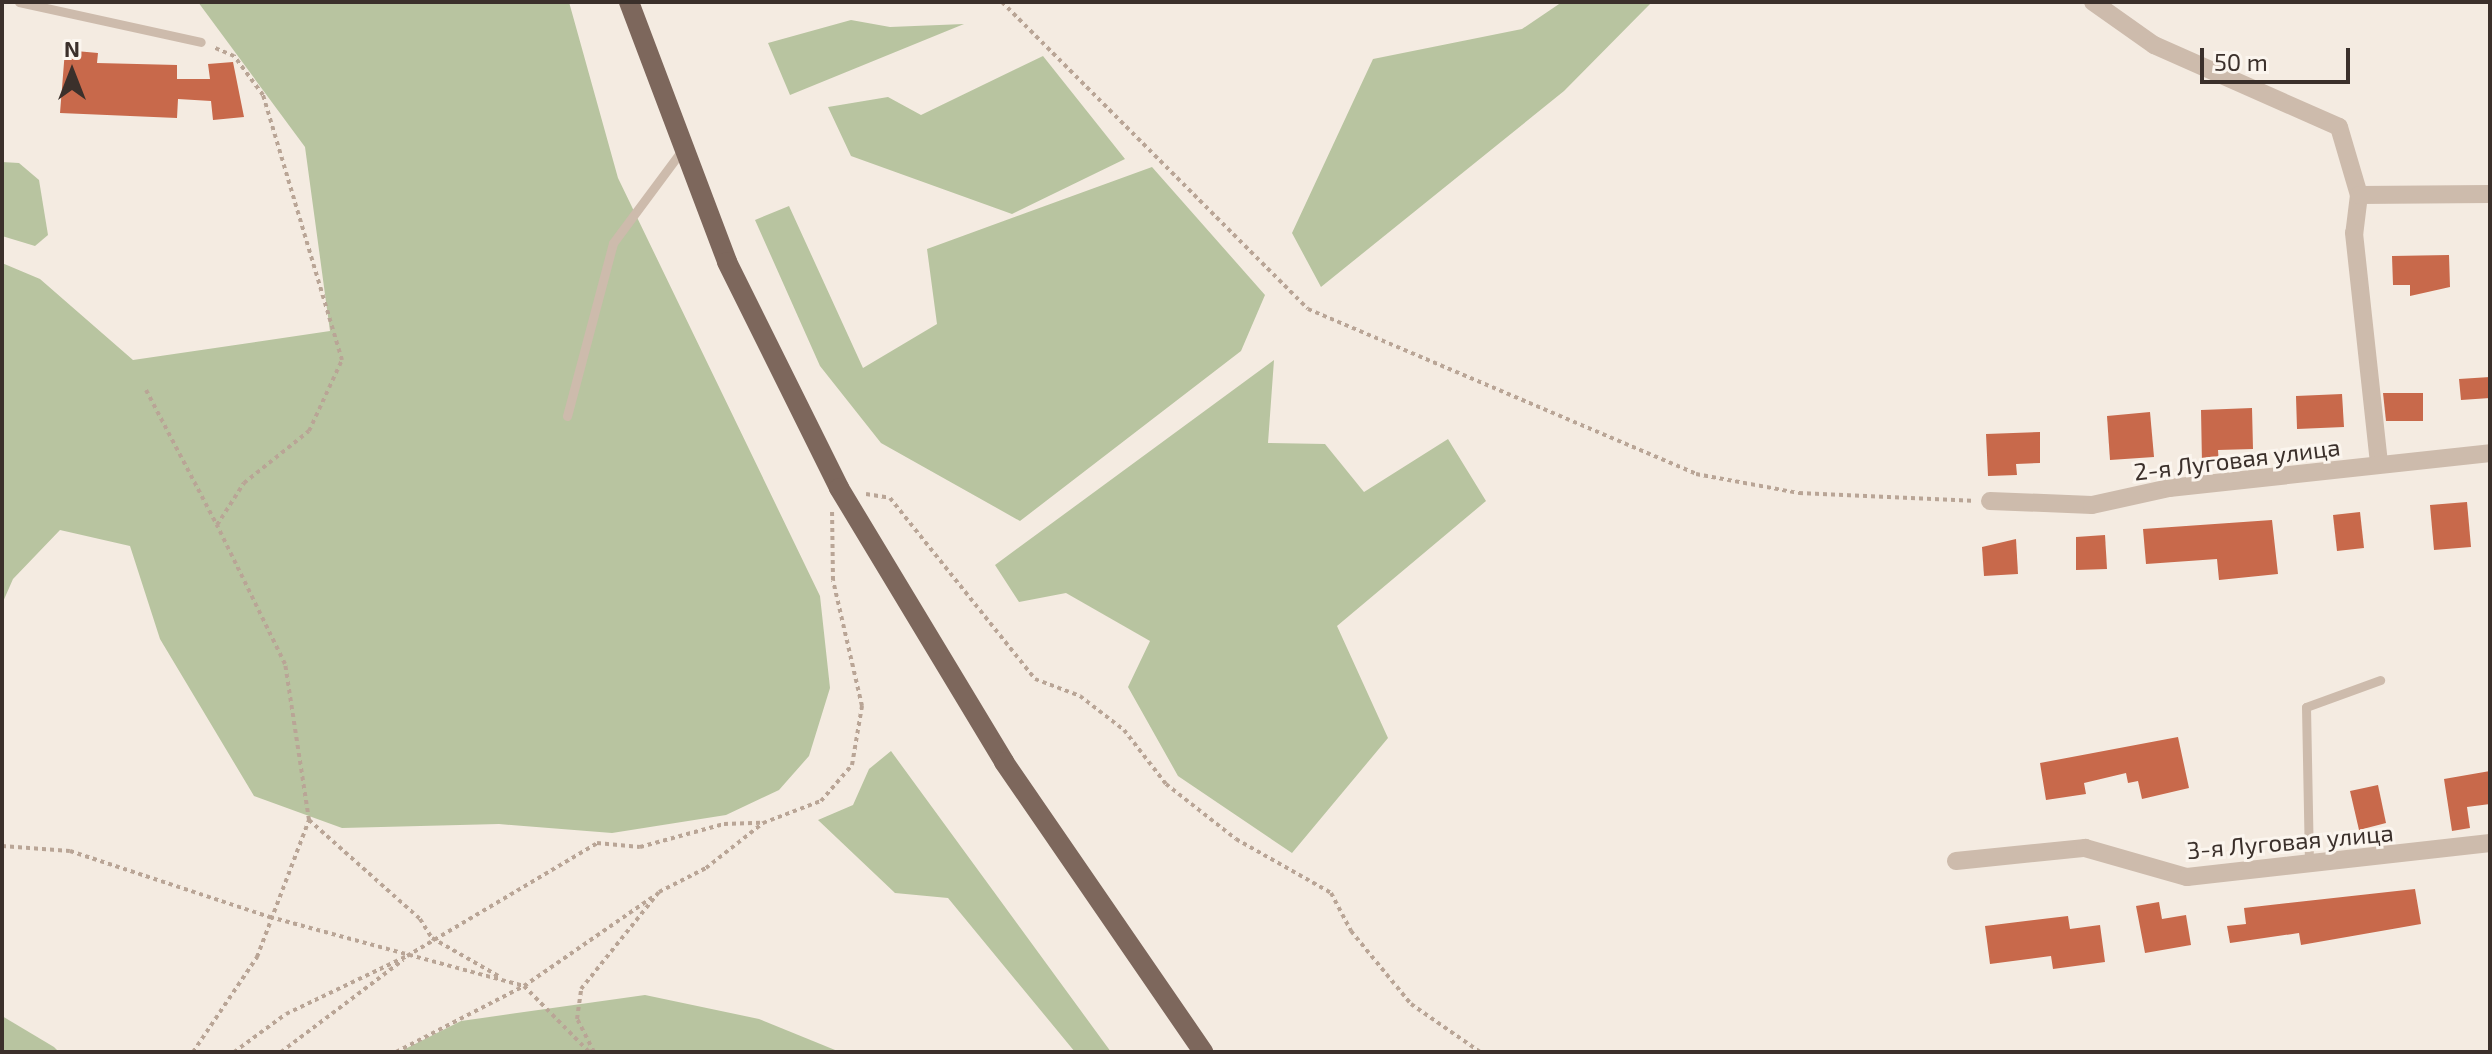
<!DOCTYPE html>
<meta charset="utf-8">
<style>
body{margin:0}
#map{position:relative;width:2492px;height:1054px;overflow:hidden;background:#f4ebe1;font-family:"Exo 2",sans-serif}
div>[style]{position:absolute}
.green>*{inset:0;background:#b8c4a0}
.building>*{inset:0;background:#c8694b}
.path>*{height:4px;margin-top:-2px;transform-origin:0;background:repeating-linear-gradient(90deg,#b9a596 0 4px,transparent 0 8px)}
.lane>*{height:9px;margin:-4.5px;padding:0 4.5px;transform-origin:4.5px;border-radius:4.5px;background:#cdbbac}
.street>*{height:18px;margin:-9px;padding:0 9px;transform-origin:9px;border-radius:9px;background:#cdbbac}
.primary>*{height:20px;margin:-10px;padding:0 10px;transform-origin:10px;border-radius:10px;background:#7d675c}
span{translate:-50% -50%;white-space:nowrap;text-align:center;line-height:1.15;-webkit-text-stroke:6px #fbf5ee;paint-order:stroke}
.street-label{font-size:24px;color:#3b302b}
.frame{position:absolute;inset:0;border:4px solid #3b302b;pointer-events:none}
.north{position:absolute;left:32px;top:32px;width:80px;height:80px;-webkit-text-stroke:6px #fbf5ee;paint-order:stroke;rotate:0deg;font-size:22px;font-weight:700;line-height:32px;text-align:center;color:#3b302b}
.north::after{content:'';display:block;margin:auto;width:28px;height:36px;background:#3b302b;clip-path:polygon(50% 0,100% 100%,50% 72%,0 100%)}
.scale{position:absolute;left:2200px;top:48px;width:150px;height:36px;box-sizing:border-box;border:4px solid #3b302b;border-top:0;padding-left:10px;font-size:24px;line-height:28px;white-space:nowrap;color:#3b302b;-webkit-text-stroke:6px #fbf5ee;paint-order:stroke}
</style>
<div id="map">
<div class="green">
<i style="clip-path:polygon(198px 2px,569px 2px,618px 178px,820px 596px,830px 688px,809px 756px,779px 790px,726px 815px,612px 833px,499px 824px,342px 828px,254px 796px,160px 639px,130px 546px,60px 530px,13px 579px,2px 604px,2px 263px,40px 279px,133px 360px,330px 331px,305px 147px)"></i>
<i style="clip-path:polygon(1562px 2px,1652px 2px,1564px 91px,1321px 287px,1292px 233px,1373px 59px,1522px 29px)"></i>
<i style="clip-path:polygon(851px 20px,890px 27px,964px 24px,790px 95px,768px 43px)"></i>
<i style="clip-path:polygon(1043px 56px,1125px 159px,1012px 214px,851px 156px,828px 107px,888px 97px,921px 115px)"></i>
<i style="clip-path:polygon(2px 162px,19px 163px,39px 180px,48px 235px,35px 246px,2px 236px)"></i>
<i style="clip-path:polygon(1152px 167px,1265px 295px,1241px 351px,1020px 521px,881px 443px,820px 366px,755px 220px,789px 206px,863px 368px,937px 324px,927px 249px)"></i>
<i style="clip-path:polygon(1274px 360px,1268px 443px,1325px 444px,1364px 492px,1448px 439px,1486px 501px,1337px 626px,1388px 738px,1292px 853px,1178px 776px,1128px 687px,1150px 641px,1066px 593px,1019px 602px,995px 565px)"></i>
<i style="clip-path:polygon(891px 751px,1111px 1052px,1075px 1052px,948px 898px,895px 893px,818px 820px,853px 805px,869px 769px)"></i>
<i style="clip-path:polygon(645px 995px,759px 1019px,840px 1052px,399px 1052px,461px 1021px)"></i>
<i style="clip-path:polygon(2px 1016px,54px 1047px,59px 1052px,2px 1052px)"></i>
</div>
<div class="building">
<i style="clip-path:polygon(65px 50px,98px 53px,97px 63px,177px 65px,177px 79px,210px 79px,208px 64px,233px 62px,244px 117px,213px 120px,211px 101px,178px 99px,177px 118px,60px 113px)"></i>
<i style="clip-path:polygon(2449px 255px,2450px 287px,2410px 296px,2410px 285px,2393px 285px,2392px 256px)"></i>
<i style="clip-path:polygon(2490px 377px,2490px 398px,2461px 400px,2459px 379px)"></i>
<i style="clip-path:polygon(2383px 393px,2423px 393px,2423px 421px,2386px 421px)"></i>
<i style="clip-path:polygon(2342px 394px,2344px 427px,2297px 429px,2296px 396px)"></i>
<i style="clip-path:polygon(2252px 408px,2253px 449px,2218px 450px,2219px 464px,2202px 464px,2201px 410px)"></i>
<i style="clip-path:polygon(2150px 412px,2154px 457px,2110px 460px,2107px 416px)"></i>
<i style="clip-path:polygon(2040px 432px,2040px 463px,2016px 464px,2017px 475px,1988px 476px,1986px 434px)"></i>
<i style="clip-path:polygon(2467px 502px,2471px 547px,2434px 550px,2430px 505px)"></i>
<i style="clip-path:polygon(2360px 512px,2364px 548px,2337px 551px,2333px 515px)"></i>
<i style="clip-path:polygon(2272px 520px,2278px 574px,2219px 580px,2217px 559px,2146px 564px,2143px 529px)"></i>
<i style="clip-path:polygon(2105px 535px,2107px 569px,2076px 570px,2076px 537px)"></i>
<i style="clip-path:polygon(2016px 539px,2018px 574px,1984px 576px,1982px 547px)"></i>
<i style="clip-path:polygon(2178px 737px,2189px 788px,2142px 799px,2138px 781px,2128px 783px,2126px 773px,2084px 783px,2086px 794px,2046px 800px,2040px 763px)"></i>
<i style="clip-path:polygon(2490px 771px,2490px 804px,2467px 807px,2470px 828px,2452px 831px,2444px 779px)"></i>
<i style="clip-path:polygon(2378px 785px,2386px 823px,2359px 830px,2350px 791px)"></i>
<i style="clip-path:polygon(2415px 889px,2421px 924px,2301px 945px,2299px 933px,2230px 943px,2227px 926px,2246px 924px,2244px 908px)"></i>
<i style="clip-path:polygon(2159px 902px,2162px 919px,2186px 915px,2191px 945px,2145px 953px,2136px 906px)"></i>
<i style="clip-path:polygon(2068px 916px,2070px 929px,2100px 925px,2105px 962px,2053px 969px,2051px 956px,1990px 964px,1985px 926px)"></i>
</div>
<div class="path">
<i style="left:1002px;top:2px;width:433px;rotate:45.1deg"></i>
<i style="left:1308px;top:309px;width:422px;rotate:23deg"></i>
<i style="left:1696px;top:474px;width:105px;rotate:10.5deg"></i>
<i style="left:1799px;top:493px;width:173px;rotate:2.6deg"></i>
<i style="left:146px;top:390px;width:153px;rotate:62.3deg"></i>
<i style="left:866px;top:494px;width:24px;rotate:9deg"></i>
<i style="left:890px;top:498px;width:232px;rotate:51.3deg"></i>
<i style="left:1035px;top:679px;width:48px;rotate:20.7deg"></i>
<i style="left:1080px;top:696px;width:56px;rotate:37.7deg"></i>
<i style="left:1124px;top:730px;width:68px;rotate:52.1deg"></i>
<i style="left:1166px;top:784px;width:89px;rotate:38.2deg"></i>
<i style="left:1236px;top:839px;width:109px;rotate:29.6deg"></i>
<i style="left:1331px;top:893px;width:43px;rotate:62.2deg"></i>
<i style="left:1351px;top:931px;width:94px;rotate:50.6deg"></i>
<i style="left:1411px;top:1004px;width:84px;rotate:34.8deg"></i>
<i style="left:309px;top:820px;width:149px;rotate:41.7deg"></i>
<i style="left:420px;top:919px;width:22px;rotate:58deg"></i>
<i style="left:432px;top:938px;width:78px;rotate:29.8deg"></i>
<i style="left:2px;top:846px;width:68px;rotate:4.2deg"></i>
<i style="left:70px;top:851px;width:211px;rotate:18.3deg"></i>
<i style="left:270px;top:917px;width:263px;rotate:15.2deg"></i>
<i style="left:524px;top:986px;width:158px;rotate:-34.7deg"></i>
<i style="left:193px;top:1052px;width:115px;rotate:-56deg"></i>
<i style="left:257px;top:957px;width:147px;rotate:-69.2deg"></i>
<i style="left:309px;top:820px;width:158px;rotate:-98.7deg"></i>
<i style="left:285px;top:664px;width:155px;rotate:-116.1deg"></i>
<i style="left:217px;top:525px;width:50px;rotate:-57.3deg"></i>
<i style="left:244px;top:483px;width:83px;rotate:-38.7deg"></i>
<i style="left:309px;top:431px;width:78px;rotate:-65.1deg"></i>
<i style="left:342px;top:360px;width:277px;rotate:-106.6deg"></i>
<i style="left:263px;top:95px;width:49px;rotate:-126.6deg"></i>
<i style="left:234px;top:56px;width:23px;rotate:-157deg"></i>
<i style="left:234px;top:1052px;width:64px;rotate:-36.2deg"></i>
<i style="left:286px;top:1014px;width:134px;rotate:-25.6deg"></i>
<i style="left:407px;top:956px;width:221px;rotate:-30.7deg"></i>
<i style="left:597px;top:843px;width:43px;rotate:5.3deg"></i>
<i style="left:640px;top:847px;width:87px;rotate:-15.3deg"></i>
<i style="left:724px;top:824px;width:36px;rotate:-2deg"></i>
<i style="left:281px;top:1052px;width:153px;rotate:-37deg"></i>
<i style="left:396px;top:1052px;width:144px;rotate:-27.3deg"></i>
<i style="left:524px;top:986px;width:93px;rotate:45.4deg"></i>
<i style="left:594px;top:1052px;width:37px;rotate:-117deg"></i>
<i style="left:577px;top:1019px;width:30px;rotate:-82deg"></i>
<i style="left:581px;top:989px;width:124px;rotate:-51.2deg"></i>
<i style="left:659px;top:892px;width:53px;rotate:-27.1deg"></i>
<i style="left:706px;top:868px;width:73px;rotate:-38.3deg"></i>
<i style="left:763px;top:823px;width:62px;rotate:-20.8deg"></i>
<i style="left:821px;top:801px;width:48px;rotate:-49.3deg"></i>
<i style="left:852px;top:765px;width:60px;rotate:-80.4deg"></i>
<i style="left:862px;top:706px;width:129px;rotate:-103deg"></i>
<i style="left:833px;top:580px;width:69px;rotate:-90.8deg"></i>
</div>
<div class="lane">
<i style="left:19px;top:2px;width:186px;rotate:12.4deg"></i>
<i style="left:567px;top:416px;width:179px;rotate:-75.1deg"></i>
<i style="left:613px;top:243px;width:116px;rotate:-53.4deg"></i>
<i style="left:2309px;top:863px;width:156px;rotate:-91.1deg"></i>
<i style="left:2306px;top:707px;width:79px;rotate:-20deg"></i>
</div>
<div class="street">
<i style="left:2093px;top:2px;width:75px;rotate:35.2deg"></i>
<i style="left:2154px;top:45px;width:202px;rotate:23.9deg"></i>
<i style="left:2339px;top:127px;width:71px;rotate:73.6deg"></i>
<i style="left:2359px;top:195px;width:38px;rotate:97deg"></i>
<i style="left:2354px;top:233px;width:232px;rotate:83.8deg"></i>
<i style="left:2359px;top:195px;width:131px;rotate:-0.4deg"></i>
<i style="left:1990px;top:501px;width:102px;rotate:2.2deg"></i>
<i style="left:2092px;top:505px;width:79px;rotate:-12.4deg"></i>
<i style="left:2169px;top:488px;width:323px;rotate:-6.2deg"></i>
<i style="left:1956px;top:861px;width:130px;rotate:-5.8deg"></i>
<i style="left:2085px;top:848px;width:106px;rotate:15.9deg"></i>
<i style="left:2187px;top:877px;width:305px;rotate:-6.4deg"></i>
</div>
<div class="primary">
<i style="left:629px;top:2px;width:278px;rotate:69.3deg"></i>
<i style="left:727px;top:262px;width:252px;rotate:63.6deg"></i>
<i style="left:839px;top:488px;width:320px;rotate:58.9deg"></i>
<i style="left:1004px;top:762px;width:352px;rotate:55.5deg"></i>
</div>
<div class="street-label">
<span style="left:2237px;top:459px;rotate:-7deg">2-я Луговая улица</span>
<span style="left:2290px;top:841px;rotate:-5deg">3-я Луговая улица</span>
</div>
<div class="frame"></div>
<div class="north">N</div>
<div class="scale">50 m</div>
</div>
